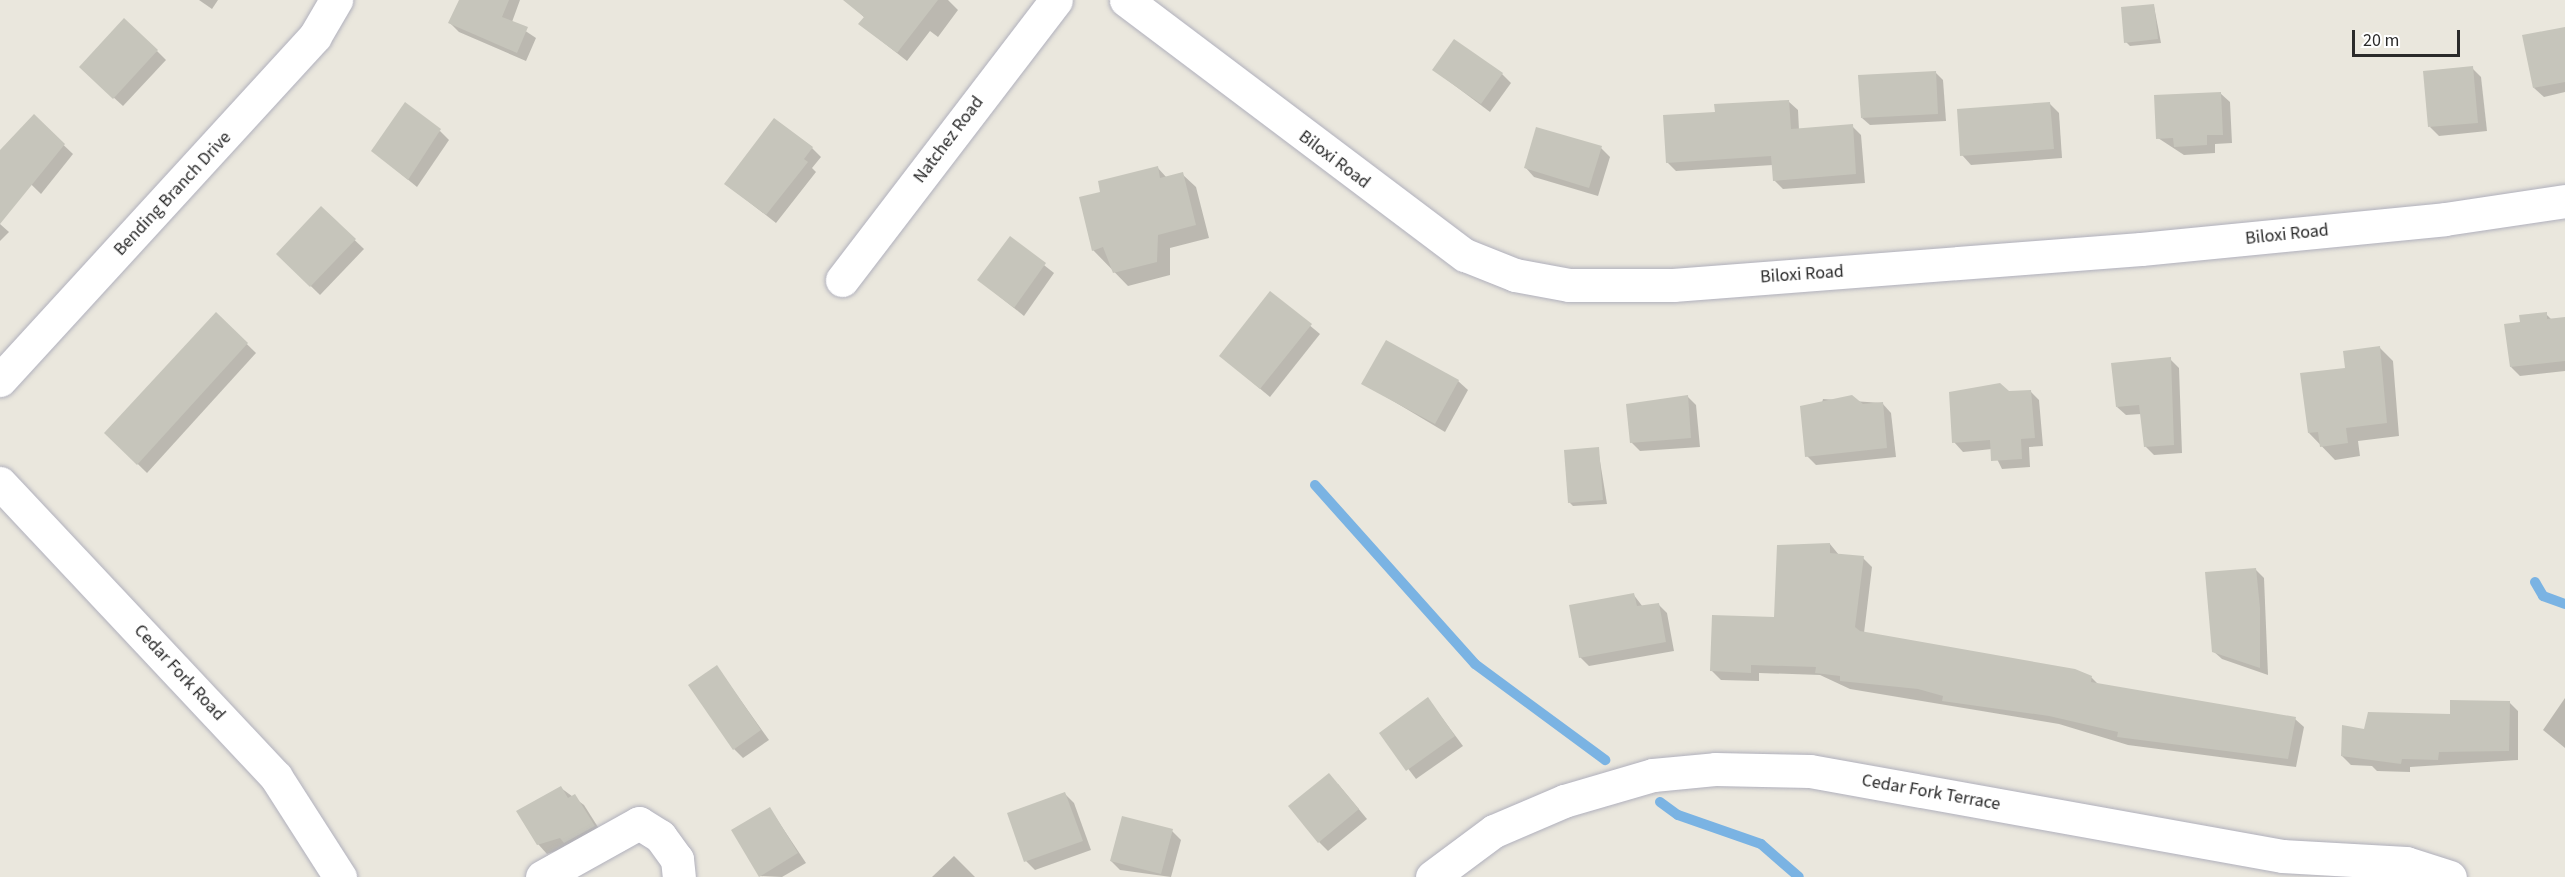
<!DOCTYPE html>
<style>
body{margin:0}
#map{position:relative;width:2565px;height:877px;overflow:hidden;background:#eae7dd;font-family:"Source Sans 3",sans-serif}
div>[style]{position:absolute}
.shadow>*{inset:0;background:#0003}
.stream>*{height:10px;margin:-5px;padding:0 5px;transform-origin:5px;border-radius:5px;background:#7ab3e3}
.building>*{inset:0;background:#c6c5bb}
.roads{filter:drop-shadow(0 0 2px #b0b0bc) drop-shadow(0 0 2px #b0b0bc)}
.minor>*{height:33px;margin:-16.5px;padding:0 16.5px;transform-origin:16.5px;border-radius:16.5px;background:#fff}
span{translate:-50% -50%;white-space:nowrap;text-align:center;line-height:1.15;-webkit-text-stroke:4.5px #fff;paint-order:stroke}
.street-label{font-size:18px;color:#2a2a2a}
.scale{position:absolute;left:2352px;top:30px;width:108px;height:27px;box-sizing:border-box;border:3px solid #2a2a2a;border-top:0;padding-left:8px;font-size:18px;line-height:21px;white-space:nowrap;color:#2a2a2a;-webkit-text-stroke:4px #fff;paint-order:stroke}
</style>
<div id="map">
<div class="shadow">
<i style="clip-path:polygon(199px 0,218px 0,212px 9px)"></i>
<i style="clip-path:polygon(460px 0,520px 0,512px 22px,536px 38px,526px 61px,459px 32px,450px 23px)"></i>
<i style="clip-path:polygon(853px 0,948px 0,958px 10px,938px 37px,930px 31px,907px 61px,860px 24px,865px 18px,850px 4px)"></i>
<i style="clip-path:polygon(2154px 6px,2161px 43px,2130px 46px,2126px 42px)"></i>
<i style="clip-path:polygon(2565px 29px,2565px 92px,2544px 97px,2534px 88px)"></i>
<i style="clip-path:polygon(157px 51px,166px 60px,123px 106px,90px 76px)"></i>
<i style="clip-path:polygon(2472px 68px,2481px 77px,2487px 131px,2439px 136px,2430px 127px)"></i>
<i style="clip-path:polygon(1434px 70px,1502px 74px,1511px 83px,1490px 112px)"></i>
<i style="clip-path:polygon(1935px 72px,1943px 80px,1946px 121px,1870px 125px,1862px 118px)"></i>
<i style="clip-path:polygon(2220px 93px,2230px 102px,2232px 143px,2215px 144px,2215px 153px,2184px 155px,2158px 138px)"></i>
<i style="clip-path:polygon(1788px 101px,1798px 110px,1799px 130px,1852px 126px,1861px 135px,1865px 183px,1783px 189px,1774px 180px,1773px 165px,1676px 171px,1667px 162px,1716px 113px)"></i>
<i style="clip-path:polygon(2050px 104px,2059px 113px,2062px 158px,1971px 165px,1962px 155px)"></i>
<i style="clip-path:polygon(34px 117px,73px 154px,41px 194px,0 154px)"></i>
<i style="clip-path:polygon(440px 131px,449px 140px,417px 187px,373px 151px)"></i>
<i style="clip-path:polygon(812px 148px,821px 157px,812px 168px,816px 172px,776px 223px,726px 184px)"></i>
<i style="clip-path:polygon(1601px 148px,1610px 157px,1598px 196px,1534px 177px,1525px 167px)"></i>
<i style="clip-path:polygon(1157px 167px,1167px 178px,1182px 174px,1196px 187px,1209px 238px,1170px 248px,1170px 275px,1128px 286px,1093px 250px,1102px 193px)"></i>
<i style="clip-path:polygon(321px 208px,364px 249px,320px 295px,287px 263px)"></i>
<i style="clip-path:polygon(0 224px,9px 232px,0 241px)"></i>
<i style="clip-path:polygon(1010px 238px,1054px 273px,1024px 316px,979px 280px)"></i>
<i style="clip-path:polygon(1271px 293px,1320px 334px,1270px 397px,1221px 356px)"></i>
<i style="clip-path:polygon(216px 314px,256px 353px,147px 473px,106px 433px)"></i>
<i style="clip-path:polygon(2546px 314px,2552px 320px,2565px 318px,2565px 371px,2520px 376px,2511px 367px,2522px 323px)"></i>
<i style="clip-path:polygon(2380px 348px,2393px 361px,2399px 436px,2358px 441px,2360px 456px,2335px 460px,2309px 433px,2346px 369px)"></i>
<i style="clip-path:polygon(2170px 359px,2179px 368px,2182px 453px,2154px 455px,2146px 447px,2141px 414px,2126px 415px,2117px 407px)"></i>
<i style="clip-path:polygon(1458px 381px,1468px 390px,1445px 432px,1363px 383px)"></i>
<i style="clip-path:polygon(2030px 391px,2039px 400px,2043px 446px,2029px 447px,2030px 467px,2002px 469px,1992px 449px,1963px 452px,1954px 442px,2008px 393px)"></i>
<i style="clip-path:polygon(1687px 396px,1696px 405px,1700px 447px,1640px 451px,1631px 442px)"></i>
<i style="clip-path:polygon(1823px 399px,1882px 403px,1891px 413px,1896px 457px,1816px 465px,1807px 456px)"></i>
<i style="clip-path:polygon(1598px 449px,1607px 504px,1573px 506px,1569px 502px)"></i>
<i style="clip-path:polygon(1830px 544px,1839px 555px,1863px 558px,1872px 567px,1864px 633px,2092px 678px,2099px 685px,2295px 719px,2304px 727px,2296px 767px,2128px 745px,2059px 724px,1850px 689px,1820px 675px,1759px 673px,1759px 681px,1721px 680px,1712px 671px,1776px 619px)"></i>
<i style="clip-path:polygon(2256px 570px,2264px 578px,2268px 675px,2222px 659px,2213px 651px)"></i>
<i style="clip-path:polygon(1633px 594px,1643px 607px,1658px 604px,1667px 613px,1674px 651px,1589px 666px,1580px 657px)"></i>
<i style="clip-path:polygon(717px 667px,769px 740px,743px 758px,734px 749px)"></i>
<i style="clip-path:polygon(2565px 698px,2565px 748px,2543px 730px)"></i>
<i style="clip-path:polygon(1428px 699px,1463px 746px,1416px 779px,1381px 733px)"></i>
<i style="clip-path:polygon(2509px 702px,2518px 711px,2518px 760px,2410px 767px,2410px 772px,2377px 771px,2372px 766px,2351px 765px,2342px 756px,2365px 731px)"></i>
<i style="clip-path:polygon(1338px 784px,1367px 819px,1328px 851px,1319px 842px)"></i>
<i style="clip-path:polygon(561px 788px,584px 805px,603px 835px,547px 854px,538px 844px)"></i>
<i style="clip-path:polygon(1065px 794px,1074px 803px,1091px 850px,1035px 870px,1026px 861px)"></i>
<i style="clip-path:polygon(770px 809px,806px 863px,782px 877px,760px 876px)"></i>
<i style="clip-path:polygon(1172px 831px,1181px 840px,1171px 877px,1120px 870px,1111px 861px)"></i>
<i style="clip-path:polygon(954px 856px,975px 877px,932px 877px)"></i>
</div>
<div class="stream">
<i style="left:1315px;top:485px;width:240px;rotate:48.2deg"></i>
<i style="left:1475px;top:664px;width:162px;rotate:36.4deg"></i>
<i style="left:2535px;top:582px;width:16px;rotate:60deg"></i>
<i style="left:2543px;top:596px;width:23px;rotate:20deg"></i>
<i style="left:1660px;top:802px;width:22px;rotate:36deg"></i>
<i style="left:1678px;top:815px;width:88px;rotate:19.3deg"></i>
<i style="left:1761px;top:844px;width:50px;rotate:41deg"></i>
</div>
<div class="building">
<i style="clip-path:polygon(459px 0,509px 0,502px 17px,528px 27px,517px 53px,448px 23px)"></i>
<i style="clip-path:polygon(843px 0,938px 0,897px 53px,858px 24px,864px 17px)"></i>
<i style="clip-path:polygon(2154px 4px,2158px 39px,2124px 43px,2121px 7px)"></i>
<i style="clip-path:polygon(124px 18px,158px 50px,113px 99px,79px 67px)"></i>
<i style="clip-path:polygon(2565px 27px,2565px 82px,2533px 88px,2522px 35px)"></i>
<i style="clip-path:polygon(1454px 39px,1503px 73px,1481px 104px,1432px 70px)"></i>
<i style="clip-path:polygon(2473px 66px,2478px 123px,2428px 127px,2423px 71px)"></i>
<i style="clip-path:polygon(1936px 71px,1938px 114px,1861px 118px,1858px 75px)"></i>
<i style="clip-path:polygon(2221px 92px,2223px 135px,2207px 135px,2207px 145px,2174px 147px,2173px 138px,2156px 139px,2154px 95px)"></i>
<i style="clip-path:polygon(1789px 100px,1791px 129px,1853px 124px,1856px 174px,1773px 181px,1771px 156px,1666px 163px,1663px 115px,1715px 112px,1714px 104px)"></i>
<i style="clip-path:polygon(405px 102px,441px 129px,408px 180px,371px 151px)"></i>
<i style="clip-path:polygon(2050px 102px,2054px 149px,1960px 156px,1957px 109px)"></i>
<i style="clip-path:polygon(34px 114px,65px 144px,0 224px,0 150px)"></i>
<i style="clip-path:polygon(774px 118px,813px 147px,804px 159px,808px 162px,766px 215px,724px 184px)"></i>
<i style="clip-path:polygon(1536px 127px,1602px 146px,1589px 188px,1524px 168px)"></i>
<i style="clip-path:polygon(1158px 166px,1160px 178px,1183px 172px,1196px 225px,1158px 235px,1157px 262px,1113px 273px,1103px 247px,1092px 251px,1079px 197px,1100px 192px,1098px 181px)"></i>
<i style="clip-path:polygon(321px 206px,356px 239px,310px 287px,276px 254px)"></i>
<i style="clip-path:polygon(1010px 236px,1046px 263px,1014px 308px,977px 280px)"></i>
<i style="clip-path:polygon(1270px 291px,1312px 324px,1260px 389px,1219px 356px)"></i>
<i style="clip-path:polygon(216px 312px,248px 343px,137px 465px,104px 433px)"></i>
<i style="clip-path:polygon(2547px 312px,2547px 319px,2565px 317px,2565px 361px,2510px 367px,2504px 324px,2520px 322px,2519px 315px)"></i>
<i style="clip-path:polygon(1386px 340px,1459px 380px,1435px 424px,1361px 384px)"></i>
<i style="clip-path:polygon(2380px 346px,2387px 423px,2346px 428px,2348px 443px,2320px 447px,2318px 432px,2308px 433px,2300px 373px,2345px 368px,2343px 351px)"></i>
<i style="clip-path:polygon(2171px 357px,2174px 445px,2144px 447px,2139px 405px,2116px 407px,2111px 363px)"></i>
<i style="clip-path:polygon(2000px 383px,2009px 391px,2031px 390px,2035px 438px,2021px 439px,2022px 459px,1991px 461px,1990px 440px,1952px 443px,1949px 392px)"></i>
<i style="clip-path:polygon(1688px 395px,1691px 438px,1630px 443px,1626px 404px)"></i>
<i style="clip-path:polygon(1852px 395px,1863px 404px,1883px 402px,1887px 448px,1805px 457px,1800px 406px)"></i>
<i style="clip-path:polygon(1599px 447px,1603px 500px,1568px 503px,1564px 450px)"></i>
<i style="clip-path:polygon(1830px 543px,1830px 553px,1864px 556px,1855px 627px,1860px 631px,2075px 669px,2092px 676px,2091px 682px,2296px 717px,2288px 759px,2117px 737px,2118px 732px,2049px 716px,1942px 701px,1943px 696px,1918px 689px,1840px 681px,1840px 676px,1815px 673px,1816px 667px,1751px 665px,1751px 673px,1710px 671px,1712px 615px,1774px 617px,1777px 545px)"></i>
<i style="clip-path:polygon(2256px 568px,2260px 608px,2260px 668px,2212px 652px,2205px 572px)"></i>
<i style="clip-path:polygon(1634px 593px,1637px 606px,1659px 603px,1666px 642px,1579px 658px,1569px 605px)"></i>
<i style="clip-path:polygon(717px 665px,761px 730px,733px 750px,688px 685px)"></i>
<i style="clip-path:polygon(1428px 697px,1455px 736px,1406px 771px,1379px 733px)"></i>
<i style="clip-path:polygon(2450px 700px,2510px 701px,2509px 751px,2439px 752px,2438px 760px,2402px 759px,2401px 764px,2341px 756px,2342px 725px,2364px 729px,2368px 712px,2450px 714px)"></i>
<i style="clip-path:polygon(1329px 773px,1359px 809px,1318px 843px,1288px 806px)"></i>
<i style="clip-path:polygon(561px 786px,568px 798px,575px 794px,595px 826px,564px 843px,560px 838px,537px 845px,516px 811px)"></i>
<i style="clip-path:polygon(1065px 792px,1083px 841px,1024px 862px,1007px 813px)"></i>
<i style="clip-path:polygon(770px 807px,798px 853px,759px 877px,731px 830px)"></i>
<i style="clip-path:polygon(1122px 816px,1173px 829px,1161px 874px,1110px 861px)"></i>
</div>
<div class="roads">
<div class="minor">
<i style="left:1126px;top:0;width:424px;rotate:37deg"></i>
<i style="left:1465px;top:255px;width:54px;rotate:21.8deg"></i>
<i style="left:1515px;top:275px;width:55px;rotate:10.5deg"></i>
<i style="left:1569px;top:285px;width:104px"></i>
<i style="left:1673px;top:285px;width:469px;rotate:-4.4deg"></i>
<i style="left:2141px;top:249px;width:305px;rotate:-5.6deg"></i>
<i style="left:2445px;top:219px;width:121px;rotate:-8.5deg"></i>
<i style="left:842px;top:280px;width:352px;rotate:-52.6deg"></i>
<i style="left:0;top:380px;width:466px;rotate:-47.5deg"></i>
<i style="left:315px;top:36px;width:42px;rotate:-59.7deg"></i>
<i style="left:0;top:483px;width:403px;rotate:46.8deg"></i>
<i style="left:276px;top:777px;width:119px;rotate:57.4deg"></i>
<i style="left:542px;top:877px;width:111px;rotate:-29.1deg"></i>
<i style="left:639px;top:823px;width:25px;rotate:32deg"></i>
<i style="left:660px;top:836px;width:29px;rotate:54deg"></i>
<i style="left:677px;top:859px;width:18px;rotate:84deg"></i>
<i style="left:1432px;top:877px;width:77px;rotate:-36.6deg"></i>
<i style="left:1494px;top:831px;width:76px;rotate:-23.2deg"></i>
<i style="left:1564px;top:801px;width:93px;rotate:-16.3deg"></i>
<i style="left:1653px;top:775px;width:62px;rotate:-5.5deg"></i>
<i style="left:1715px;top:769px;width:95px;rotate:1.2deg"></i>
<i style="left:1810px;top:771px;width:480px;rotate:10.2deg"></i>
<i style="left:2282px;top:856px;width:124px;rotate:3.2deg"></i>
<i style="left:2406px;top:863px;width:46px;rotate:17.7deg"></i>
</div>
</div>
<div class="street-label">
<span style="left:949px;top:140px;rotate:-53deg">Natchez Road</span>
<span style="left:1334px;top:160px;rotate:37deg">Biloxi Road</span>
<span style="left:173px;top:194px;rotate:-47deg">Bending Branch Drive</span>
<span style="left:2287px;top:235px;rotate:-6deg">Biloxi Road</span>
<span style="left:1802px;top:275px;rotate:-4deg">Biloxi Road</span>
<span style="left:179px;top:673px;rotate:47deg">Cedar Fork Road</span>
<span style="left:1931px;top:793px;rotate:10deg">Cedar Fork Terrace</span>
</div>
<div class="scale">20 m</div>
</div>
